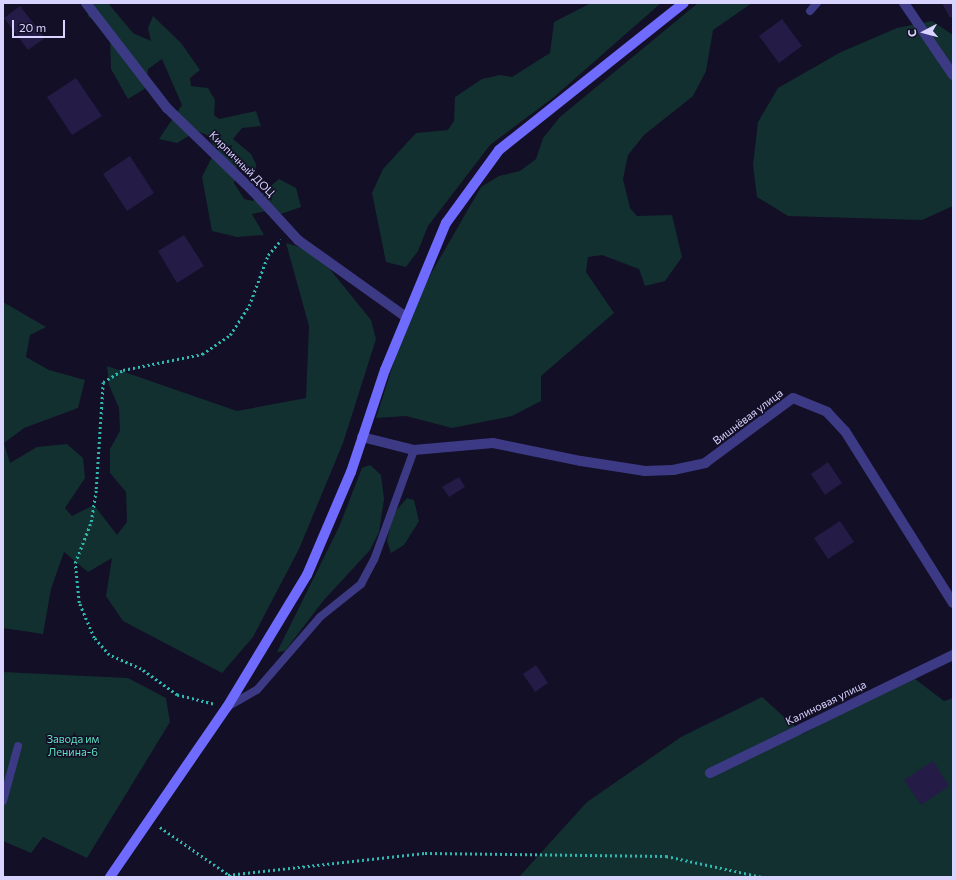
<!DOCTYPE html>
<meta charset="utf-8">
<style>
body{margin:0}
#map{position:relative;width:956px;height:880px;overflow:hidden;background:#130f26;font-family:Commissioner,sans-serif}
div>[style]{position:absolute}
.green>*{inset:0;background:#12302f}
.building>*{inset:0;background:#241b47}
.path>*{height:2.5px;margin-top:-1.25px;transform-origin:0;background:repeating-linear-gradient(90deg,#2fb8b0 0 2px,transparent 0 5px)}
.service>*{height:8px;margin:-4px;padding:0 4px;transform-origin:4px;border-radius:4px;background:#3d3a85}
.minor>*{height:10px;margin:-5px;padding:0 5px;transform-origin:5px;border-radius:5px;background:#3d3a85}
.secondary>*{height:10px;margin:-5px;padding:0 5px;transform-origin:5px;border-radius:5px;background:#6f6bff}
span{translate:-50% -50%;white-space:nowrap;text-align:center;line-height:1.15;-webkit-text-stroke:3px #130f26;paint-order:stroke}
.street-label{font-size:11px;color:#d9d4ff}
.park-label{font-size:11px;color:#5fe0c0}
.frame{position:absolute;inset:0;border:4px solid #d9d4ff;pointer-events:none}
.north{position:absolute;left:904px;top:12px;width:40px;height:40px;-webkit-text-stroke:3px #130f26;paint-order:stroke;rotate:264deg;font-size:11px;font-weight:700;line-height:16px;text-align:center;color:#d9d4ff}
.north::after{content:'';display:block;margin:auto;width:14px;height:18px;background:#d9d4ff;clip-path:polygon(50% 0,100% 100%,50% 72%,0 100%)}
.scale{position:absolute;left:12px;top:20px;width:53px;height:18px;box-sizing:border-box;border:2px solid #d9d4ff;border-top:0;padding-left:5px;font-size:12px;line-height:14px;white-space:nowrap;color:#d9d4ff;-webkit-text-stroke:3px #130f26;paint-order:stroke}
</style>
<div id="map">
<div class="green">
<i style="clip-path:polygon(86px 3px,108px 3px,133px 33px,151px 41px,148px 28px,153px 16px,181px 43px,200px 70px,190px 78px,191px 86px,208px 88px,215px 100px,214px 115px,219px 119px,256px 111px,261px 126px,242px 128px,233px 139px,251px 154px,256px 164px,255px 174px,237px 166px,234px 183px,244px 199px,253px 201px,279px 179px,296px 188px,301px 207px,281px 214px,272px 210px,252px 214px,264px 235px,237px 237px,212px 231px,202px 177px,216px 149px,207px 135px,197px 131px,177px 143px,159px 139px,182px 105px,162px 59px,148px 69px,146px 88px,128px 99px,111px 69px,110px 36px,88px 16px)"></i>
<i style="clip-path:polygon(591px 3px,661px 3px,554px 97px,490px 145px,428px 226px,418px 251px,406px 267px,386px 262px,372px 193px,383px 169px,416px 133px,448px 130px,454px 121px,455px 97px,482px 79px,500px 75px,512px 77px,550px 53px,554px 22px)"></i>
<i style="clip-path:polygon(698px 3px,752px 3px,713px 30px,706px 71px,693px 96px,644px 135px,628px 155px,623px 179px,630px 208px,637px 216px,672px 215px,682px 257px,665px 281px,645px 286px,639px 269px,602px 255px,588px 257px,586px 272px,614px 313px,541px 376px,541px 401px,512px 416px,452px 428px,406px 416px,376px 418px,399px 346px,425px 284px,481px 187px,499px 176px,520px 171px,536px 159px,543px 138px,560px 117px)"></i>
<i style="clip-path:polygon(932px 21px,953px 35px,953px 206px,922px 220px,788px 216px,757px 197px,753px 165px,758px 122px,778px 88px,841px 52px,897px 28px)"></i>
<i style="clip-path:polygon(286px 243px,316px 252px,371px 320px,376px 339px,343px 443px,299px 549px,253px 637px,222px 673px,123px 621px,106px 596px,112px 558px,88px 572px,64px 552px,51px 589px,43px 634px,3px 628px,3px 302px,46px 327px,30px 335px,26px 357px,49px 370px,85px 380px,78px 408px,24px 428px,4px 443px,10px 463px,37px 447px,67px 444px,83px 458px,85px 478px,65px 508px,72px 516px,94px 505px,117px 535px,127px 522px,126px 492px,110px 473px,110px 449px,120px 431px,119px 408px,109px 385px,107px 366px,237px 411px,306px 398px,309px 326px)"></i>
<i style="clip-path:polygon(370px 465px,381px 475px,384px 499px,379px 532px,370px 550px,323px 601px,285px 651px,277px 652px,339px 527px,362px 468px)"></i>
<i style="clip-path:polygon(407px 498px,414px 500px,419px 521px,404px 545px,391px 553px,387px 541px,390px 527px,394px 513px)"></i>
<i style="clip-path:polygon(3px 672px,128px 678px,166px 698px,170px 722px,87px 858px,43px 837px,31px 853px,3px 841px)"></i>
<i style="clip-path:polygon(911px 676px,944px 701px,953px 698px,953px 877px,519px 877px,587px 802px,681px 737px,762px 697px,803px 734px)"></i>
</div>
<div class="building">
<i style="clip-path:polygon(942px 3px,953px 3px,953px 16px,950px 18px)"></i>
<i style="clip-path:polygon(20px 6px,45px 38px,28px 50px,4px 18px)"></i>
<i style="clip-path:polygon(782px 19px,802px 46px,779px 63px,759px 36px)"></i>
<i style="clip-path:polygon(76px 78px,102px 116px,72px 135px,47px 97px)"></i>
<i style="clip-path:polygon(130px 156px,154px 193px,127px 211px,103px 174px)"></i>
<i style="clip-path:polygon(184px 235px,204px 266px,177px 283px,158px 251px)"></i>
<i style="clip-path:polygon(828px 462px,842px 483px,825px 495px,811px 474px)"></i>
<i style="clip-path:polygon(459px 477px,465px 487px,449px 497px,442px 487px)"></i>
<i style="clip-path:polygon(840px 521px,854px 542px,828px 559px,814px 538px)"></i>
<i style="clip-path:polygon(536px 665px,548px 683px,535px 692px,523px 674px)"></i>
<i style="clip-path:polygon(933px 761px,949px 786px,921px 805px,904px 780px)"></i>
</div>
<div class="path">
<i style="left:213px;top:704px;width:37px;rotate:-166deg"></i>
<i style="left:177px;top:695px;width:44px;rotate:-144.2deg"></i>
<i style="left:141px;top:669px;width:35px;rotate:-156deg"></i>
<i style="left:109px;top:655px;width:23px;rotate:-131deg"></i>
<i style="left:94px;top:638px;width:38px;rotate:-113deg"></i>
<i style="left:79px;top:603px;width:40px;rotate:-95.7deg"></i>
<i style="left:75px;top:563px;width:44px;rotate:-68.7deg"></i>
<i style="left:91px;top:522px;width:33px;rotate:-81deg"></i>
<i style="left:96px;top:489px;width:107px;rotate:-86.3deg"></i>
<i style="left:103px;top:382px;width:23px;rotate:-31deg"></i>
<i style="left:123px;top:370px;width:81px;rotate:-11.4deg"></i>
<i style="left:202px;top:354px;width:34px;rotate:-34deg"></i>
<i style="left:230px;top:335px;width:35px;rotate:-57deg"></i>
<i style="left:249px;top:306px;width:54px;rotate:-69.6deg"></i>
<i style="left:268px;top:255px;width:20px;rotate:-49deg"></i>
<i style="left:160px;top:827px;width:88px;rotate:34.8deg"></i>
<i style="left:228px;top:875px;width:198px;rotate:-6.4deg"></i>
<i style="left:425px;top:853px;width:241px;rotate:0.7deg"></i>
<i style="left:666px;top:856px;width:98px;rotate:12.3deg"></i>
</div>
<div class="service">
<i style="left:810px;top:11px;width:11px;rotate:-49deg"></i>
<i style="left:227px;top:707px;width:34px;rotate:-30deg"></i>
<i style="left:257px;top:690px;width:96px;rotate:-49.2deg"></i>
<i style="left:320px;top:617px;width:53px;rotate:-38.8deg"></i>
<i style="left:361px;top:584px;width:27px;rotate:-62deg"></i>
<i style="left:374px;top:560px;width:117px;rotate:-70deg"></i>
<i style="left:3px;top:801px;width:57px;rotate:-74.7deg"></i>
</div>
<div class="minor">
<i style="left:86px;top:3px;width:133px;rotate:52.4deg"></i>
<i style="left:167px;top:108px;width:120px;rotate:44deg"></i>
<i style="left:253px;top:191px;width:67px;rotate:47.4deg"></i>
<i style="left:298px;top:240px;width:133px;rotate:35.5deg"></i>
<i style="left:904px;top:3px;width:87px;rotate:55.8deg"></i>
<i style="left:362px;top:437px;width:54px;rotate:14deg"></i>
<i style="left:414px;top:450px;width:79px;rotate:-5.1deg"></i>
<i style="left:493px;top:443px;width:90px;rotate:11.6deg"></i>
<i style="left:581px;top:461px;width:65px;rotate:8.9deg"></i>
<i style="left:645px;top:471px;width:28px;rotate:-2deg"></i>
<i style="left:673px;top:470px;width:33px;rotate:-12deg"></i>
<i style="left:705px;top:463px;width:109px;rotate:-36.5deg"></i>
<i style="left:793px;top:398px;width:37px;rotate:22deg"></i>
<i style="left:827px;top:412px;width:26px;rotate:47deg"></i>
<i style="left:845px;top:431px;width:203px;rotate:57.9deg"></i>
<i style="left:710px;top:773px;width:270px;rotate:-25.9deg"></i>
</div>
<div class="secondary">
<i style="left:110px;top:877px;width:206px;rotate:-55.5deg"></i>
<i style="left:227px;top:707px;width:154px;rotate:-58.8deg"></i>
<i style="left:307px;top:575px;width:112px;rotate:-66.9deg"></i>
<i style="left:351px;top:472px;width:108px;rotate:-71.6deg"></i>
<i style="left:385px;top:370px;width:159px;rotate:-67.5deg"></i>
<i style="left:446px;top:223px;width:90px;rotate:-54deg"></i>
<i style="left:499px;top:150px;width:236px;rotate:-38.5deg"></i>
</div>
<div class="street-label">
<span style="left:242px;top:164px;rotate:45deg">Кирпичный ДОЦ</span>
<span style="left:748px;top:417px;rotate:-37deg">Вишнёвая улица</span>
<span style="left:826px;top:703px;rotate:-26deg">Калиновая улица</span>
</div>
<div class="park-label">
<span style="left:73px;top:746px">Завода им<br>Ленина-6</span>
</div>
<div class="frame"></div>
<div class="north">С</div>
<div class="scale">20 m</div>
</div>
